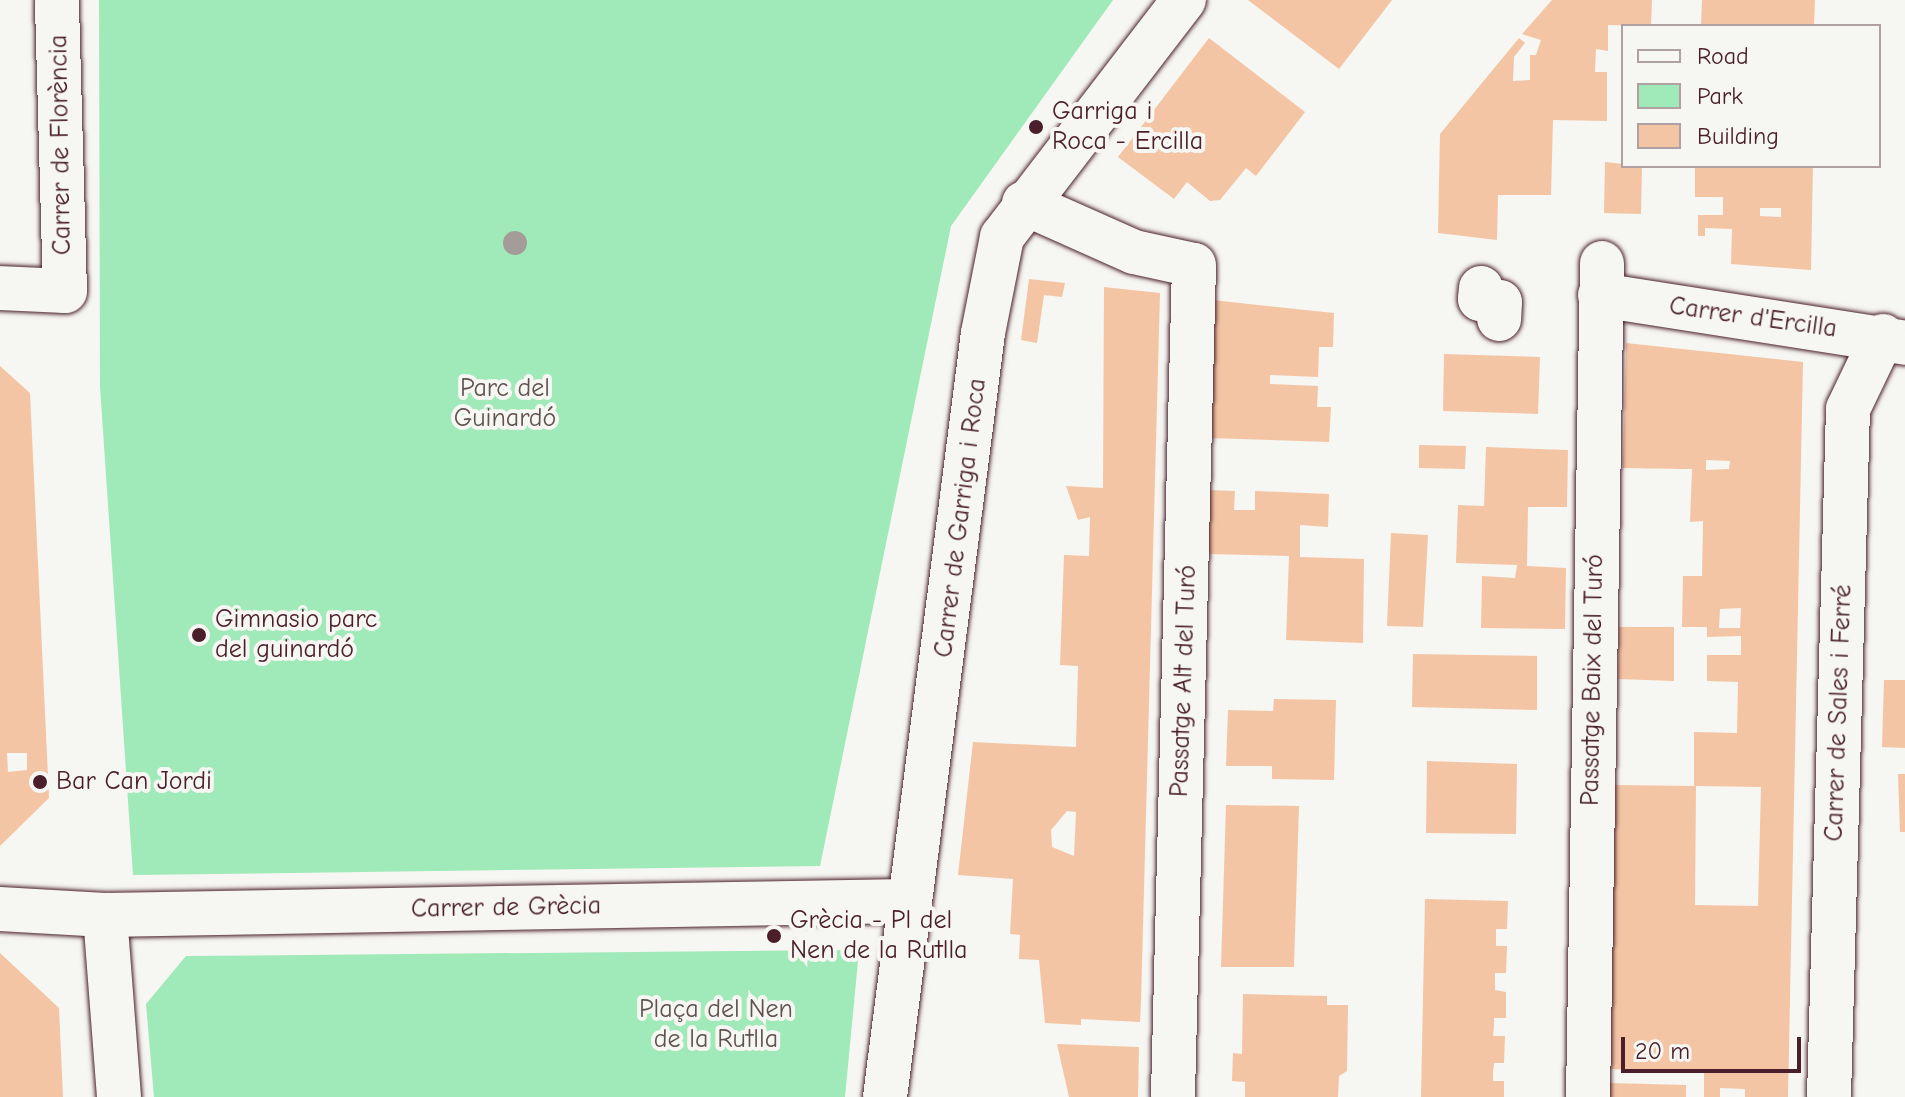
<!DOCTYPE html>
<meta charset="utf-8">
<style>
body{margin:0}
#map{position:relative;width:1905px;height:1097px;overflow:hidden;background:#f6f6f2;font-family:"Comic Neue",sans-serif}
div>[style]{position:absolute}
.green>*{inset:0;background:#a0e9b8}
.building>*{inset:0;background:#f4c5a4}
.roads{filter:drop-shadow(0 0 2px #4a1f2b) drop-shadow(0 0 2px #4a1f2b)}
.street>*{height:44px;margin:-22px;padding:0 22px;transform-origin:22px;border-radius:22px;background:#f6f6f2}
.trees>*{width:24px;height:24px;margin:-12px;border-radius:50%;background:#a49c98}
.dots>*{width:22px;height:22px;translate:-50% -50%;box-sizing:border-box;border:4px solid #f6f6f2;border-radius:50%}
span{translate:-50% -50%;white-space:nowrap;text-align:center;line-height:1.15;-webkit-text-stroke:8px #f6f6f2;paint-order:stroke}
.poi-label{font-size:26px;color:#4a1f2b}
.left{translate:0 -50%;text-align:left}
.street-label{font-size:26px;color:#4a1f2b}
.park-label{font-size:26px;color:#60524e}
.legend{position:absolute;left:1621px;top:24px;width:260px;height:144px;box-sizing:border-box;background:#f6f6f2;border:2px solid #b1a0a2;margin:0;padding:10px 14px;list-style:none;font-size:24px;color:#4a1f2b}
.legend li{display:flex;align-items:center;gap:16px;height:40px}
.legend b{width:40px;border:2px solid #b1a0a2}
.scale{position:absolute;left:1621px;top:1037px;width:180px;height:36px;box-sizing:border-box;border:4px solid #4a1f2b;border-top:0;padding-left:10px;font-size:24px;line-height:28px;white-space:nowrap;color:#4a1f2b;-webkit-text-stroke:6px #f6f6f2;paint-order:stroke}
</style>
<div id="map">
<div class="green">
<i style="clip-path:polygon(99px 0,1113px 0,951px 226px,820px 866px,133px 875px,100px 386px)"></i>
<i style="clip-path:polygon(859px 950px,845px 1097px,154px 1097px,146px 1004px,186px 956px)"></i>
</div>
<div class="building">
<i style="clip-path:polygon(1248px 0,1392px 0,1339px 69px)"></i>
<i style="clip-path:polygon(1552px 0,1652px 0,1651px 26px,1608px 25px,1608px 51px,1596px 49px,1595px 72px,1607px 72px,1607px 121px,1553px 120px,1551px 195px,1498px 195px,1497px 240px,1438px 233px,1440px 134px,1519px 38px,1525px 43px,1514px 57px,1513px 81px,1530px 80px,1530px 55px,1536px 55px,1541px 40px,1522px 34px)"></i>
<i style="clip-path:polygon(1702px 0,1815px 0,1814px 26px,1701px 26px)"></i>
<i style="clip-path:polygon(1209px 38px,1305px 112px,1256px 176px,1246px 168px,1220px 200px,1210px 201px,1187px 182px,1174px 199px,1118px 157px)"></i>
<i style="clip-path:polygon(1605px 162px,1642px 166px,1641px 214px,1604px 213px)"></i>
<i style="clip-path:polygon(evenodd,1695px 166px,1813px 166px,1811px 270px,1731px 264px,1732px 229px,1705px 228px,1705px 236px,1698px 236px,1698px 215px,1723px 215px,1723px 197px,1695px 197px,1695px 166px,1760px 208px,1781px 208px,1781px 217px,1760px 216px,1760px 208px)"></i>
<i style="clip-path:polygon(1029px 279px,1065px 283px,1062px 297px,1044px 295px,1037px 343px,1021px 340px)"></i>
<i style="clip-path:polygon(evenodd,1104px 287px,1160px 293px,1141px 1002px,1140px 1022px,1081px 1019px,1081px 1025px,1045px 1023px,1039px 960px,1019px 959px,1020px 935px,1010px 934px,1013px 879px,958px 875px,973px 742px,1076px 747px,1078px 666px,1060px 665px,1064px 555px,1089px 556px,1090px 517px,1078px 520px,1066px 486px,1103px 488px,1104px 287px,1067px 811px,1076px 812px,1074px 856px,1052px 847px,1051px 830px,1067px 811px)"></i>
<i style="clip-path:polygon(1212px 300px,1334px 313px,1333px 347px,1319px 347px,1318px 377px,1270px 375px,1270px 384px,1318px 386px,1317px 407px,1331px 407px,1329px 442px,1209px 438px)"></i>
<i style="clip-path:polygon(evenodd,1626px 343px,1803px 362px,1788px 1097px,1745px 1097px,1745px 1089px,1720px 1088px,1720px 1097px,1704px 1097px,1704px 1072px,1609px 1069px,1615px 785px,1694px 786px,1694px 732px,1737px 733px,1738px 682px,1707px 681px,1707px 655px,1741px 655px,1741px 636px,1707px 637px,1707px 627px,1682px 627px,1683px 576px,1702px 576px,1703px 521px,1690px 522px,1692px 469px,1623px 468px,1626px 343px,1706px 460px,1730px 461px,1729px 469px,1706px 470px,1706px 460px,1626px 343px,1741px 608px,1740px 628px,1719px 628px,1720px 609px,1741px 608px,1626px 343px,1696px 786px,1761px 787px,1758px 906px,1695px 905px,1696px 786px)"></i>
<i style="clip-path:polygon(1444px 354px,1540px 357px,1538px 414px,1443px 411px)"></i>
<i style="clip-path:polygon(evenodd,0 366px,30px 393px,49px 798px,0 846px,0 366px,7px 753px,27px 753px,27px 770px,8px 772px,7px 753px)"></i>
<i style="clip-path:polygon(1419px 445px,1466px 446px,1465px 469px,1419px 468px)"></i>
<i style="clip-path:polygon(1486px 447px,1568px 450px,1567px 507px,1528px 507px,1527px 566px,1566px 568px,1565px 629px,1481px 628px,1482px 576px,1515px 578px,1517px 565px,1456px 563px,1458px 505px,1484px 506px)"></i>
<i style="clip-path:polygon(1207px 490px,1235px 491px,1234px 510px,1255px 510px,1255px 491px,1329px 494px,1328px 527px,1300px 525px,1300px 557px,1364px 559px,1363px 643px,1286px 640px,1289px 556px,1206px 554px)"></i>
<i style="clip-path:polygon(1391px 533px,1428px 535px,1423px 627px,1387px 626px)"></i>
<i style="clip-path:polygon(1619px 627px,1674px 627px,1674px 681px,1618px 679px)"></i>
<i style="clip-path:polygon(1413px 654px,1537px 656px,1537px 710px,1412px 707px)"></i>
<i style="clip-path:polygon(1884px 680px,1905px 680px,1905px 748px,1882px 747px)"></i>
<i style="clip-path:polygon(1274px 699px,1336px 700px,1334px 780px,1272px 779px,1272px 766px,1226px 766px,1228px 710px,1273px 711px)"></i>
<i style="clip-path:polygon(1427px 761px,1517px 764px,1516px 834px,1426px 833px)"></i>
<i style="clip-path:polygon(1898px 774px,1905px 774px,1905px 832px,1900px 832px)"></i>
<i style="clip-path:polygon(1226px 805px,1299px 806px,1294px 967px,1221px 967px)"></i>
<i style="clip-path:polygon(1425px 899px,1508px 901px,1507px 929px,1496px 929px,1496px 946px,1507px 946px,1506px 973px,1495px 973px,1495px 990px,1506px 992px,1506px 1018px,1494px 1018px,1494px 1027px,1493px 1036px,1505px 1036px,1504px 1063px,1494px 1063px,1493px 1072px,1493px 1081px,1504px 1081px,1504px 1097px,1421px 1097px)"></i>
<i style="clip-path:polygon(0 953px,59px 1008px,63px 1097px,0 1097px)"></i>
<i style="clip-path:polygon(1243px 994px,1327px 996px,1327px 1005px,1348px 1005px,1347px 1071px,1339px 1076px,1338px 1097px,1245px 1097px,1245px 1082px,1232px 1081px,1233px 1053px,1242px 1054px)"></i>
<i style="clip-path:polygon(1057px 1044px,1139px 1047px,1138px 1097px,1069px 1097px)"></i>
<i style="clip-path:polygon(1609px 1083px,1686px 1085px,1686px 1097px,1609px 1097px)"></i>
</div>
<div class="roads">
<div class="street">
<i style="left:1024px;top:203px;width:120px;rotate:24deg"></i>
<i style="left:1134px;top:252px;width:61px;rotate:12.2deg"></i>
<i style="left:1194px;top:265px;width:832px;rotate:91.45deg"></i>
<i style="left:0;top:288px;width:65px;rotate:2.6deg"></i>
<i style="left:65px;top:291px;width:291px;rotate:-91.6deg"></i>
<i style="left:1481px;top:288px;width:11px;rotate:95deg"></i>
<i style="left:1480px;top:299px;width:20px;rotate:9deg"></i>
<i style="left:1500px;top:302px;width:17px;rotate:93deg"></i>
<i style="left:1600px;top:295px;width:309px;rotate:8.9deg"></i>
<i style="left:0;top:909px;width:105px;rotate:3.3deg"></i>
<i style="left:105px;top:915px;width:802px;rotate:-1deg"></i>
<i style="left:105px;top:915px;width:183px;rotate:85.6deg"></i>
<i style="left:885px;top:1097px;width:770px;rotate:-82.69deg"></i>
<i style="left:983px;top:333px;width:98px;rotate:-78.8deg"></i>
<i style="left:1002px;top:237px;width:299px;rotate:-52.5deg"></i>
<i style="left:1588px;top:1097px;width:834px;rotate:-89.04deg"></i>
<i style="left:1829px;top:1097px;width:688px;rotate:-88.42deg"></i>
<i style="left:1848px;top:409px;width:81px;rotate:-64.4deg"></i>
</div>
</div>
<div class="trees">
<i style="left:515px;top:243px"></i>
</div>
<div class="dots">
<i style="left:1036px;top:127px;background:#4a1f2b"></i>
<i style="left:199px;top:635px;background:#4a1f2b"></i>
<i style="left:40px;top:782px;background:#4a1f2b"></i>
<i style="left:774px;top:936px;background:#4a1f2b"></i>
</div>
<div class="poi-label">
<span class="left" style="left:1052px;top:127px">Garriga i<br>Roca - Ercilla</span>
<span class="left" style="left:215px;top:635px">Gimnasio parc<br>del guinardó</span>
<span class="left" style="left:56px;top:782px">Bar Can Jordi</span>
<span class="left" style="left:790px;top:936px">Grècia - Pl del<br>Nen de la Rutlla</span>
</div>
<div class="street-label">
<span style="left:61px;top:145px;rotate:-91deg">Carrer de Florència</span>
<span style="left:1753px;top:318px;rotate:8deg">Carrer d'Ercilla</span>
<span style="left:961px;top:518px;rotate:-83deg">Carrer de Garriga i Roca</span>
<span style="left:1593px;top:680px;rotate:-89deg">Passatge Baix del Turó</span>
<span style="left:1184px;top:681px;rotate:-88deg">Passatge Alt del Turó</span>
<span style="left:1839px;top:713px;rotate:-88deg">Carrer de Sales i Ferré</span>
<span style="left:506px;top:908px;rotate:-1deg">Carrer de Grècia</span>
</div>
<div class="park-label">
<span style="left:505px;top:404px">Parc del<br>Guinardó</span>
<span style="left:716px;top:1025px">Plaça del Nen<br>de la Rutlla</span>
</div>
<ul class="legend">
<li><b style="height:10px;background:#f6f6f2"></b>Road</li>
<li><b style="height:22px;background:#a0e9b8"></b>Park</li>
<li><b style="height:22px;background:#f4c5a4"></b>Building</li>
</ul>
<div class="scale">20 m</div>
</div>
